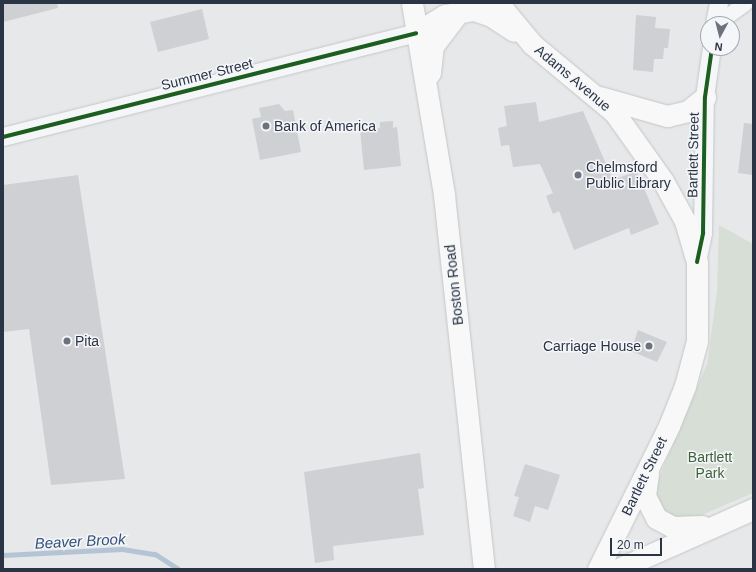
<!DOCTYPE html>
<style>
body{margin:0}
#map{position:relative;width:756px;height:572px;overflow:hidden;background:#e6e8ea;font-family:Helvetica,sans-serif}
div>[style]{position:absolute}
.green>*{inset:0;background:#d6ded6}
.stream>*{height:5px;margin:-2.5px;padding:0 2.5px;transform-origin:2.5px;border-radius:2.5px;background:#b4c4d5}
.building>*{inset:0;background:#ced0d3}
.roads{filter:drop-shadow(0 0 1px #c4c6c8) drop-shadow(0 0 1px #c4c6c8)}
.minor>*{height:15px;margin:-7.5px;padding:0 7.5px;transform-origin:7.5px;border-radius:7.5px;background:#f5f6f7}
.tertiary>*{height:18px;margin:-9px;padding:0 9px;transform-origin:9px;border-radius:9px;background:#f5f6f7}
.secondary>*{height:21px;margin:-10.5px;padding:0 10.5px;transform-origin:10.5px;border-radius:10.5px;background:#f8f8f8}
.cycleway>*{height:4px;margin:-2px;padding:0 2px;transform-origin:2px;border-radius:2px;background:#1b5e20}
.dots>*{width:11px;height:11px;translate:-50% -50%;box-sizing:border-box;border:2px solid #f4f6f9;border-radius:50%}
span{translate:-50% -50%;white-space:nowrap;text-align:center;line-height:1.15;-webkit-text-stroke:3px #f4f6f9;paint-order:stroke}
.street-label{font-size:14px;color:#2b3445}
.poi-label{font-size:14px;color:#2b3445}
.left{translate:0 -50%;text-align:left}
.right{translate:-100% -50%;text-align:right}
.park-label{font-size:14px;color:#3f6138}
.water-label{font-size:15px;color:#34527a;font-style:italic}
.frame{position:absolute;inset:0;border:4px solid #2b3445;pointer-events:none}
.north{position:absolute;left:700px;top:16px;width:40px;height:40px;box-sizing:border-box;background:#f4f6f9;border:1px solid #a4a8b1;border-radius:50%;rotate:187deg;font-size:11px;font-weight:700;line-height:16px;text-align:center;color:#2b3445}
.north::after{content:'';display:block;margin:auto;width:14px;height:18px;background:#6c737f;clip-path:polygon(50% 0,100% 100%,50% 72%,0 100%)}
.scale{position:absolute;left:610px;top:538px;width:52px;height:18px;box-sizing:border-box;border:2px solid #2b3445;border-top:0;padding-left:5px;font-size:12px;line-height:14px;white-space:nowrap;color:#2b3445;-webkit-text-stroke:3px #f4f6f9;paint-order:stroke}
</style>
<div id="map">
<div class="green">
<i style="clip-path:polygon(719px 225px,753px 244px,753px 493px,690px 520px,679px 520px,662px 511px,656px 501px,655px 487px,707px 364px,717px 292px)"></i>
</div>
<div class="stream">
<i style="left:3px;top:555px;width:119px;rotate:-2.9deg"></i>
<i style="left:122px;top:549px;width:33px;rotate:9deg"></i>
<i style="left:155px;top:554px;width:27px;rotate:33deg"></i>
</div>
<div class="building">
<i style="clip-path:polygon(3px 3px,57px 3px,58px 8px,3px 22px)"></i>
<i style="clip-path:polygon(202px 9px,209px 39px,158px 52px,150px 22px)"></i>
<i style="clip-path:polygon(636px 15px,656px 17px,655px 28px,670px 29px,668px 48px,664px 48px,663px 59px,654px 59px,653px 72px,633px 70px)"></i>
<i style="clip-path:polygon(536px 102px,539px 122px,583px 111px,613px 180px,637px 171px,659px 224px,631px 235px,629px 228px,574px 250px,559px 211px,553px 214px,546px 196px,553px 193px,540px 164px,513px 167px,509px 145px,501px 146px,498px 128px,507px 126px,504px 106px)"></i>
<i style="clip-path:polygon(279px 104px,285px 111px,293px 110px,301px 152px,260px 160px,252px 119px,261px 117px,259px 108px)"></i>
<i style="clip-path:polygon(393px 121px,393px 128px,397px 127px,401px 166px,364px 170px,360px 130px,380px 128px,380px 122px)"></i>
<i style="clip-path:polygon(744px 123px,753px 124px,753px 175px,738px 173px)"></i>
<i style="clip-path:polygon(78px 175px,125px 479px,51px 485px,29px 329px,3px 332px,3px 185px)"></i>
<i style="clip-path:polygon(638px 330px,667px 342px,657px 362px,631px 351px)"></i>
<i style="clip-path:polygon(420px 453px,424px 488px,418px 489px,424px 535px,333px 546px,334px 560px,315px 563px,304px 472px)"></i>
<i style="clip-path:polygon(525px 464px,560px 475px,548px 510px,535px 506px,530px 522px,513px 516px,519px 497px,514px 496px)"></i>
</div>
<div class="roads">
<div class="minor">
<i style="left:716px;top:24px;width:36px;rotate:-36deg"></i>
</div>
<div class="tertiary">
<i style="left:715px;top:24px;width:21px;rotate:-79deg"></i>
<i style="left:3px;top:137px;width:426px;rotate:-14.1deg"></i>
<i style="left:697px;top:262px;width:30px;rotate:-78deg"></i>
<i style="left:703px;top:233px;width:136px;rotate:-89.2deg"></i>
<i style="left:705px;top:97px;width:49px;rotate:-81.9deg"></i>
</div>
<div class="secondary">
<i style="left:412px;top:3px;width:195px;rotate:80.5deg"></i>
<i style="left:444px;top:195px;width:376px;rotate:83.9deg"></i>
<i style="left:498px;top:3px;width:53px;rotate:50.3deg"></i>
<i style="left:532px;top:44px;width:107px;rotate:39.7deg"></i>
<i style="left:614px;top:112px;width:85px;rotate:54.6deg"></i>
<i style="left:663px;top:181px;width:46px;rotate:61.2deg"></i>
<i style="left:685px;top:221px;width:43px;rotate:73.7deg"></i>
<i style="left:697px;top:262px;width:79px;rotate:90deg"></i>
<i style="left:697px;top:341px;width:47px;rotate:104.9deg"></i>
<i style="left:685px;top:386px;width:43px;rotate:111.8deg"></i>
<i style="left:669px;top:426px;width:160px;rotate:116.4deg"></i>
<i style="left:416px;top:33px;width:34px;rotate:-32deg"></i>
<i style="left:445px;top:15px;width:29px;rotate:-10deg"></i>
<i style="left:474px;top:10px;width:18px;rotate:19deg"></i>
<i style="left:491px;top:16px;width:27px;rotate:33deg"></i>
<i style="left:430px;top:73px;width:27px;rotate:-84deg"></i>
<i style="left:433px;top:46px;width:41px;rotate:-52.9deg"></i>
<i style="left:600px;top:97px;width:70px;rotate:15.8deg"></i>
<i style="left:667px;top:116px;width:22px;rotate:-13deg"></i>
<i style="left:688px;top:111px;width:22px;rotate:-39deg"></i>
<i style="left:648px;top:474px;width:22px;rotate:98deg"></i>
<i style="left:645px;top:496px;width:25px;rotate:63deg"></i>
<i style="left:656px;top:518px;width:19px;rotate:28deg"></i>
<i style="left:673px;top:527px;width:29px;rotate:-2deg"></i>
<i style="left:618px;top:569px;width:148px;rotate:-24deg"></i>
</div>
</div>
<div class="cycleway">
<i style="left:3px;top:137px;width:426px;rotate:-14.1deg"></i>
<i style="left:697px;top:262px;width:30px;rotate:-78deg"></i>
<i style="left:703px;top:233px;width:136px;rotate:-89.2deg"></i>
<i style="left:705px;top:97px;width:49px;rotate:-81.9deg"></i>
</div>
<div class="dots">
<i style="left:266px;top:126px;background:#6c737f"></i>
<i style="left:578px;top:175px;background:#6c737f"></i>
<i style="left:67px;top:341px;background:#6c737f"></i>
<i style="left:649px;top:346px;background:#6c737f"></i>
</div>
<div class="street-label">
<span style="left:207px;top:74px;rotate:-14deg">Summer Street</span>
<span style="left:573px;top:78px;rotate:40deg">Adams Avenue</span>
<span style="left:693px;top:155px;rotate:-89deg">Bartlett Street</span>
<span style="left:454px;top:285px;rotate:-96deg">Boston Road</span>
<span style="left:644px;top:476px;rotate:-64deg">Bartlett Street</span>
</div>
<div class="poi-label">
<span class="left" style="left:274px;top:126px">Bank of America</span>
<span class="left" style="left:586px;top:175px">Chelmsford<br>Public Library</span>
<span class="left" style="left:75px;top:341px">Pita</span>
<span class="right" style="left:641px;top:346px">Carriage House</span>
</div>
<div class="park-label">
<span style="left:710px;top:465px">Bartlett<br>Park</span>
</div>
<div class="water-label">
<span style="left:80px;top:541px;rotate:-3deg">Beaver Brook</span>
</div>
<div class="frame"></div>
<div class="north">N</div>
<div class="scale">20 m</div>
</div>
